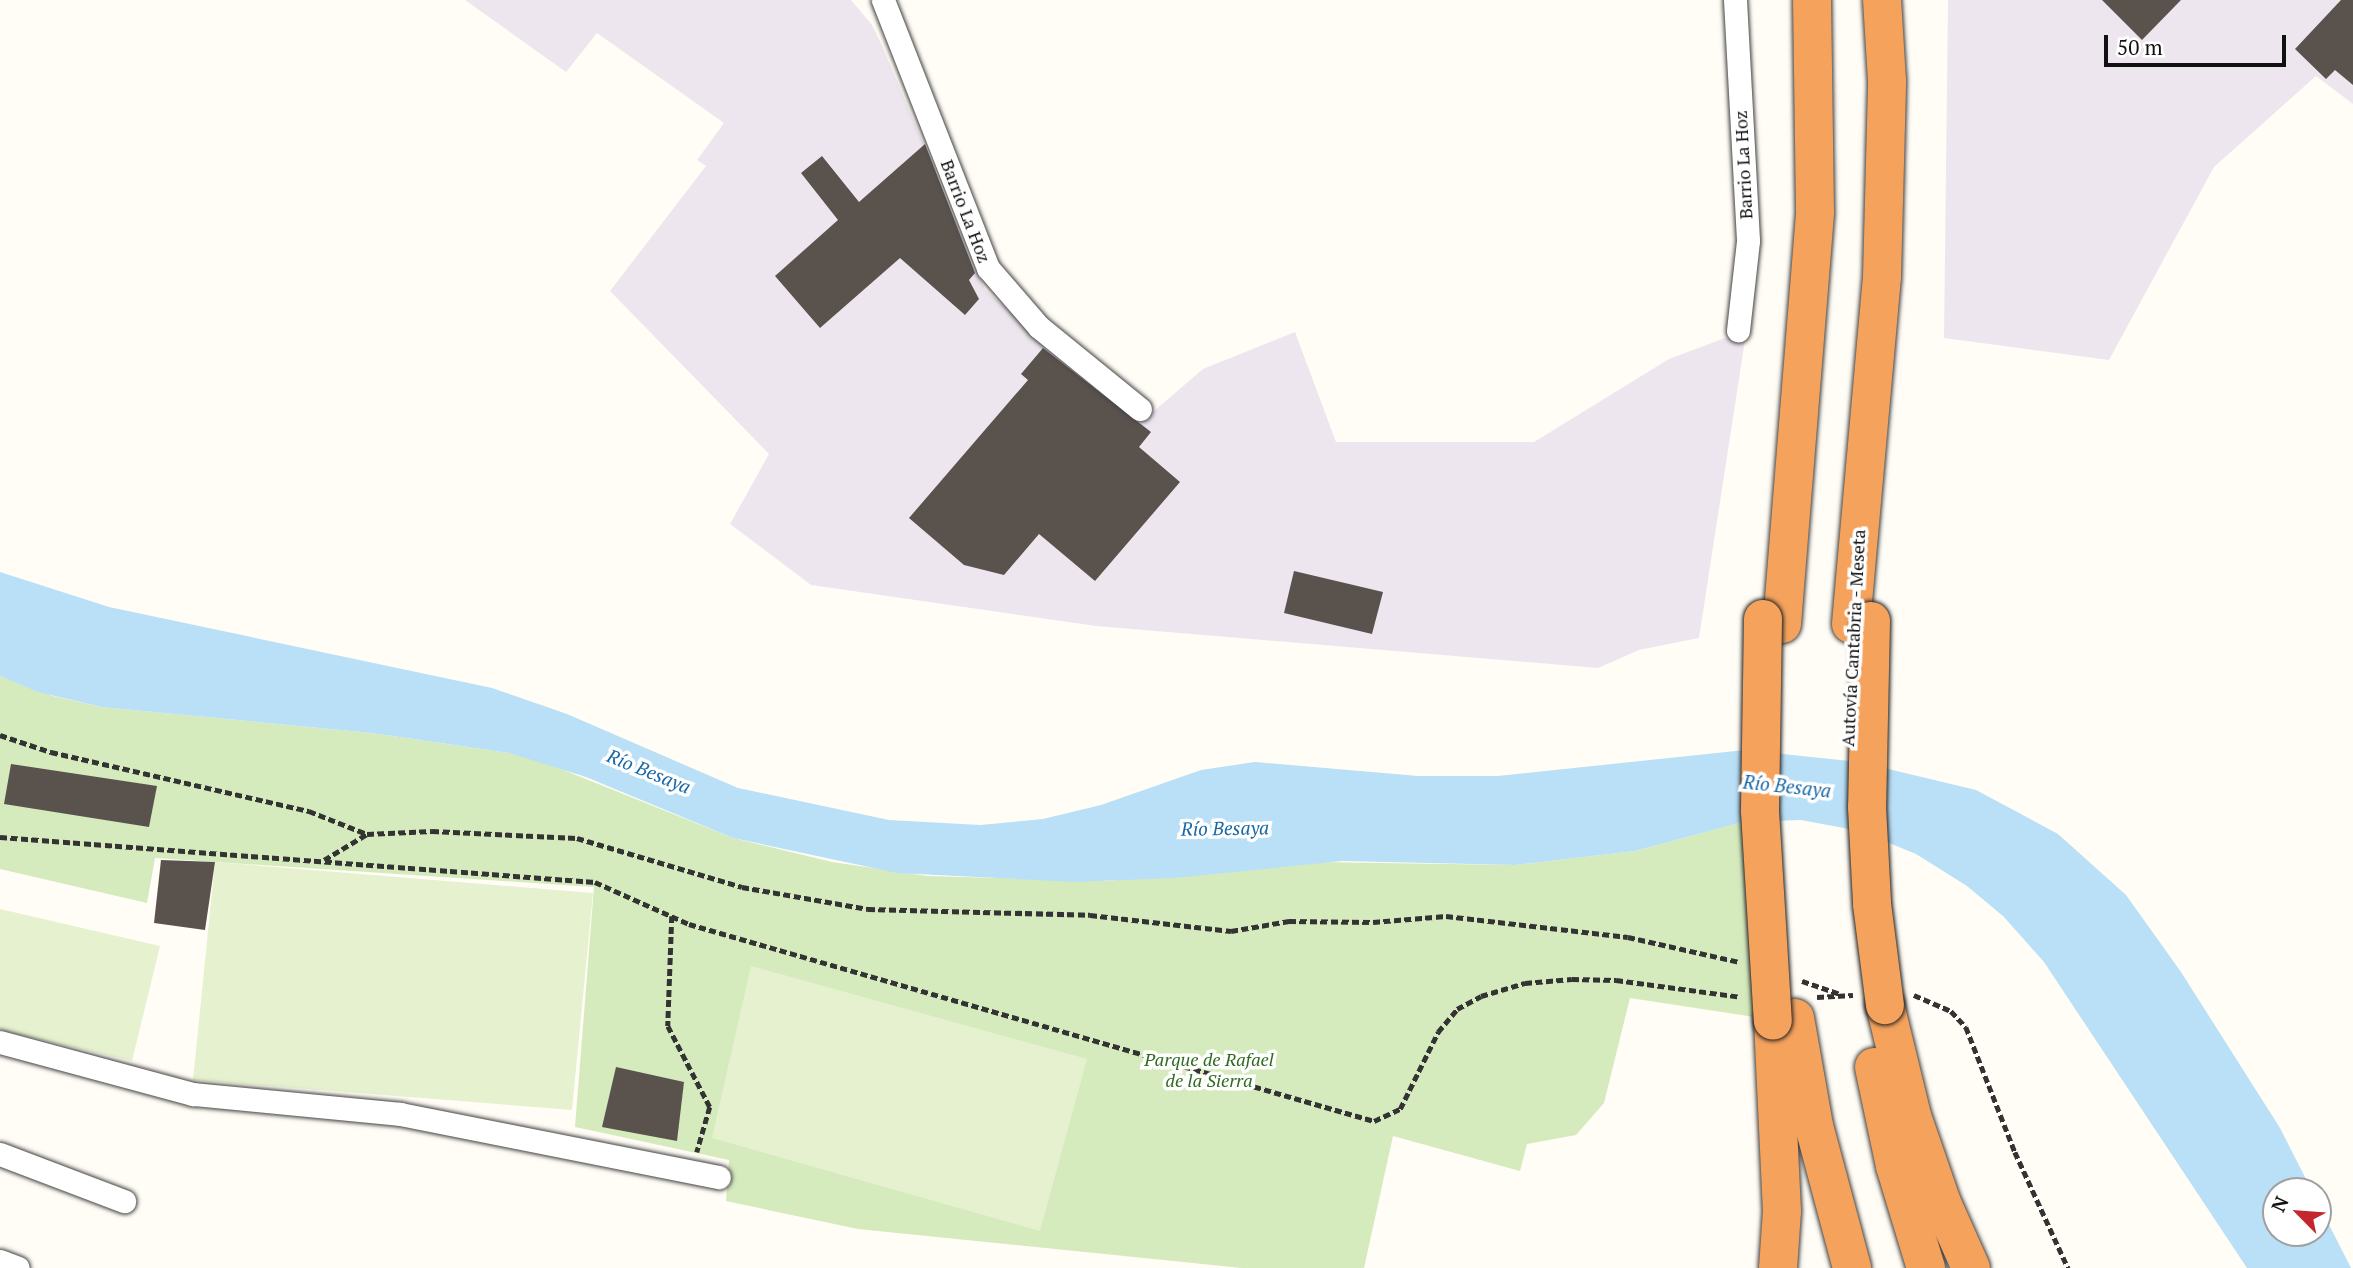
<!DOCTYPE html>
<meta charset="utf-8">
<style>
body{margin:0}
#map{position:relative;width:2353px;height:1268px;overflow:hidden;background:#fffdf5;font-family:"PT Serif",serif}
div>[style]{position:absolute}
.industrial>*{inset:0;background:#eee6ef}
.green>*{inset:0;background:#d5ebbd}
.pitch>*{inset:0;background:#e6f2cf}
.water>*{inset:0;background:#b9e0f7}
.building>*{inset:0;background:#5a524d}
.path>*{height:4.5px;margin-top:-2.25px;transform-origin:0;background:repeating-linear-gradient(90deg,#333 0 7px,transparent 0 10.5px)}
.roads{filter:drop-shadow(0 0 2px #444) drop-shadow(0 0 2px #444)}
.minor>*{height:23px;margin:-11.5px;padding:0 11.5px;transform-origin:11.5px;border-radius:11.5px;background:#fff}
.motorway>*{height:38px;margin:-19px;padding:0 19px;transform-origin:19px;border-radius:19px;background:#f5a25d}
.bridges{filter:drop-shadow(0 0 2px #222) drop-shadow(0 0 2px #222)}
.motorway-bridge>*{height:38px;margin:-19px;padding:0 19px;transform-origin:19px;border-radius:19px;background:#f5a25d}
span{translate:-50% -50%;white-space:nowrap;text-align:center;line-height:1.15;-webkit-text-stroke:7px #fff;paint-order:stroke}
.street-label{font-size:18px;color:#111}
.park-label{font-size:18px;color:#2f6b1f;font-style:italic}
.water-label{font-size:19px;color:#1768a6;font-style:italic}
.north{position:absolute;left:2262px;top:1177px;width:70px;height:70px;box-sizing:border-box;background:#fff;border:2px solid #a0a0a0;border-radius:50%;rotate:295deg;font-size:19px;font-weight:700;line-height:28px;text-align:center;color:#111}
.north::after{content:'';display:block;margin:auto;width:24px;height:32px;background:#c4262e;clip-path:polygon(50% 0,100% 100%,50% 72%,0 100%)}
.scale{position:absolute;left:2104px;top:35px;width:182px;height:32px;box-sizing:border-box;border:4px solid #111;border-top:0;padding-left:9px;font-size:21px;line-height:24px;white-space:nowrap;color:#111;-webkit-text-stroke:5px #fff;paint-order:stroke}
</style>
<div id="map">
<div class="industrial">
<i style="clip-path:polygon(465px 0,851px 0,872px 25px,883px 48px,985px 290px,1140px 423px,1203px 369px,1295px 332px,1336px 442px,1534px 442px,1669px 359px,1725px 338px,1745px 340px,1699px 638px,1639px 650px,1598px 668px,1096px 626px,811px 585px,730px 524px,769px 454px,610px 291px,706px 166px,697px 160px,724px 123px,597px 33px,566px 72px)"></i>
<i style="clip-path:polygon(1948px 0,2353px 0,2353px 104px,2316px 76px,2214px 167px,2109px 360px,1944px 338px)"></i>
</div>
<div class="green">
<i style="clip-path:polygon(0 676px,53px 696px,101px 707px,372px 733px,509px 753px,541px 761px,733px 838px,832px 862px,927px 876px,1108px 881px,1312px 862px,1515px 865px,1635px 851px,1743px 822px,1761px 1018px,1630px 998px,1604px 1103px,1576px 1135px,1527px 1144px,1520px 1171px,1393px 1136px,1364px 1268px,1242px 1268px,858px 1229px,726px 1201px,729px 1160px,575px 1127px,594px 887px,155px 858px,147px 903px,0 869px)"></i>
</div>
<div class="pitch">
<i style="clip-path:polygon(215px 862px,593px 893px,572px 1110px,193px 1080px)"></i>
<i style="clip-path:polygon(0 909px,160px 946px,132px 1061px,0 1030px)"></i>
<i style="clip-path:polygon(751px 966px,1087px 1059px,1040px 1231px,712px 1138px)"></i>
</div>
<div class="water">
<i style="clip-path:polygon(0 572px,109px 607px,492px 688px,567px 714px,738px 788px,889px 820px,980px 825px,1043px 819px,1101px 805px,1201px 770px,1255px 762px,1418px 776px,1498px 776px,1745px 750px,1859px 762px,1976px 790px,2058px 834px,2126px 895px,2181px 972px,2280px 1128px,2312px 1191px,2276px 1191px,2276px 1233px,2318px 1233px,2318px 1203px,2351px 1268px,2247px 1268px,2044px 962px,2003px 916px,1967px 886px,1916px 854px,1860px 831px,1801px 820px,1743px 822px,1635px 851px,1515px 865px,1343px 861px,1174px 878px,1075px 882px,897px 873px,733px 838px,586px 777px,509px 753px,372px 733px,101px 707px,38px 692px,0 676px)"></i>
</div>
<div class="building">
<i style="clip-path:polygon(2102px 0,2181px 0,2142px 40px)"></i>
<i style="clip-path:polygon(2341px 0,2353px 0,2353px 85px,2335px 70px,2326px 79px,2295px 49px)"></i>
<i style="clip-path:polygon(925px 144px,975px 273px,969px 280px,979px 299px,965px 315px,900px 258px,820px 328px,775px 276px,838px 220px,801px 173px,822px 156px,859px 202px)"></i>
<i style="clip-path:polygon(1043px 348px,1151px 432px,1139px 447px,1180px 482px,1095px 581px,1039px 534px,1004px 575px,964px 565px,909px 518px,1028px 380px,1021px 374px)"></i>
<i style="clip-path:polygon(1294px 571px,1383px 592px,1372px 634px,1284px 613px)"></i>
<i style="clip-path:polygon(11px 764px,157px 786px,149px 827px,4px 804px)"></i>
<i style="clip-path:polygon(161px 860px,215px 862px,205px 930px,154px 923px)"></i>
<i style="clip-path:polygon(616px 1067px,684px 1082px,677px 1141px,602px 1127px)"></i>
</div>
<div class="path">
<i style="left:0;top:735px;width:54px;rotate:18.4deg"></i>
<i style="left:51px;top:752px;width:265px;rotate:12.9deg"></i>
<i style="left:309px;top:811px;width:62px;rotate:21.6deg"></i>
<i style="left:367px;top:834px;width:65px;rotate:-2.6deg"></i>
<i style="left:432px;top:831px;width:145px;rotate:2.8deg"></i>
<i style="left:577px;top:838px;width:172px;rotate:16.5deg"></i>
<i style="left:742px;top:887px;width:128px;rotate:9.9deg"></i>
<i style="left:868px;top:909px;width:222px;rotate:1.5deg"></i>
<i style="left:1090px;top:915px;width:142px;rotate:6.5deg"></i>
<i style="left:1231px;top:931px;width:59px;rotate:-9.8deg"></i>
<i style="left:1289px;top:921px;width:84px;rotate:0.7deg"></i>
<i style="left:1373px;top:922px;width:73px;rotate:-4.7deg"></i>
<i style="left:1446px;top:916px;width:183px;rotate:6.6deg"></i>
<i style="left:1628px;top:937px;width:115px;rotate:12.6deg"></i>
<i style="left:0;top:837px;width:597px;rotate:4.33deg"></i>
<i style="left:595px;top:882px;width:103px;rotate:24.1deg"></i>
<i style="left:689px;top:924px;width:713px;rotate:16.04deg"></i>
<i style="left:1374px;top:1121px;width:29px;rotate:-25deg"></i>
<i style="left:1400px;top:1109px;width:86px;rotate:-63.7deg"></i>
<i style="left:1438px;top:1032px;width:30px;rotate:-50deg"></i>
<i style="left:1457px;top:1009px;width:27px;rotate:-28deg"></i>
<i style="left:1481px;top:996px;width:46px;rotate:-16.5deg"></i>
<i style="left:1525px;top:983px;width:47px;rotate:-4.9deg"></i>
<i style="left:1572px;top:979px;width:44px;rotate:1.3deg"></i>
<i style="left:1616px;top:980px;width:126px;rotate:7.7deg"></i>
<i style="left:324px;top:860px;width:50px;rotate:-31.2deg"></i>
<i style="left:672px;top:916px;width:110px;rotate:92.1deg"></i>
<i style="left:668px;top:1026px;width:91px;rotate:62.6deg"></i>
<i style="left:710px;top:1107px;width:47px;rotate:106.1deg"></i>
<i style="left:1802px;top:981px;width:40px;rotate:18.9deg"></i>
<i style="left:1914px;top:995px;width:40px;rotate:23.4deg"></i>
<i style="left:1951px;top:1011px;width:22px;rotate:47deg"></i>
<i style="left:1966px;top:1027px;width:134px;rotate:68.6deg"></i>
<i style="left:2015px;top:1152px;width:128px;rotate:65.4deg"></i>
<i style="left:1817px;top:997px;width:36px;rotate:-3deg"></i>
</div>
<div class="roads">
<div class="minor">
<i style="left:883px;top:0;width:288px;rotate:68.6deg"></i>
<i style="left:988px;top:268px;width:78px;rotate:49.2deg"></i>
<i style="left:1039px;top:327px;width:130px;rotate:39.1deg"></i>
<i style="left:1735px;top:0;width:241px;rotate:86.9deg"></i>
<i style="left:1748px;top:241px;width:90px;rotate:96.4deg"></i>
<i style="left:0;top:1042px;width:200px;rotate:15.1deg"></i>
<i style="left:193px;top:1094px;width:208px;rotate:5.5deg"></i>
<i style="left:400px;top:1114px;width:325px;rotate:11.2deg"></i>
<i style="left:0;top:1154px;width:133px;rotate:20.8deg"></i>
<i style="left:0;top:1261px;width:19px;rotate:21deg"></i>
</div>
<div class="motorway">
<i style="left:1782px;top:624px;width:413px;rotate:-85.4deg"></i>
<i style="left:1815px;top:212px;width:212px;rotate:-90.8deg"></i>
<i style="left:1851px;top:624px;width:348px;rotate:-84.9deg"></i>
<i style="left:1882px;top:277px;width:196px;rotate:-88.5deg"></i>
<i style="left:1887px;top:81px;width:81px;rotate:-93.5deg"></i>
<i style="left:1885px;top:1005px;width:114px;rotate:76.3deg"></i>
<i style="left:1912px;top:1116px;width:92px;rotate:71deg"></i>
<i style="left:1942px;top:1203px;width:71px;rotate:66deg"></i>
<i style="left:1795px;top:1018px;width:110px;rotate:80deg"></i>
<i style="left:1814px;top:1126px;width:147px;rotate:75deg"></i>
<i style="left:1773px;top:1021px;width:190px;rotate:87.3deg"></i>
<i style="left:1782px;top:1211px;width:57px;rotate:94deg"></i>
<i style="left:1874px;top:1067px;width:101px;rotate:78deg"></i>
<i style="left:1895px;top:1166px;width:107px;rotate:73.1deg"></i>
</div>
</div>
<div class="bridges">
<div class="motorway-bridge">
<i style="left:1763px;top:619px;width:192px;rotate:90.9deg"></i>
<i style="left:1760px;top:811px;width:210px;rotate:86.5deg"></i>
<i style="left:1871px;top:621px;width:186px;rotate:91.2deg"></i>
<i style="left:1867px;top:807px;width:97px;rotate:87deg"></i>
<i style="left:1872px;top:904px;width:102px;rotate:82.7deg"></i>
</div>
</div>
<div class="street-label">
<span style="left:1743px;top:165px;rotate:-93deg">Barrio La Hoz</span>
<span style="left:966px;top:211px;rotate:69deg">Barrio La Hoz</span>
<span style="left:1853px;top:638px;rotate:-87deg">Autovía Cantabria - Meseta</span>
</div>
<div class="park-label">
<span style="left:1209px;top:1070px">Parque de Rafael<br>de la Sierra</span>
</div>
<div class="water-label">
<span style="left:649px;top:771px;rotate:22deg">Río Besaya</span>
<span style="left:1787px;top:786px;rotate:6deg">Río Besaya</span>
<span style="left:1225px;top:828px;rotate:-1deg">Río Besaya</span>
</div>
<div class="north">N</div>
<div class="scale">50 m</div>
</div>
